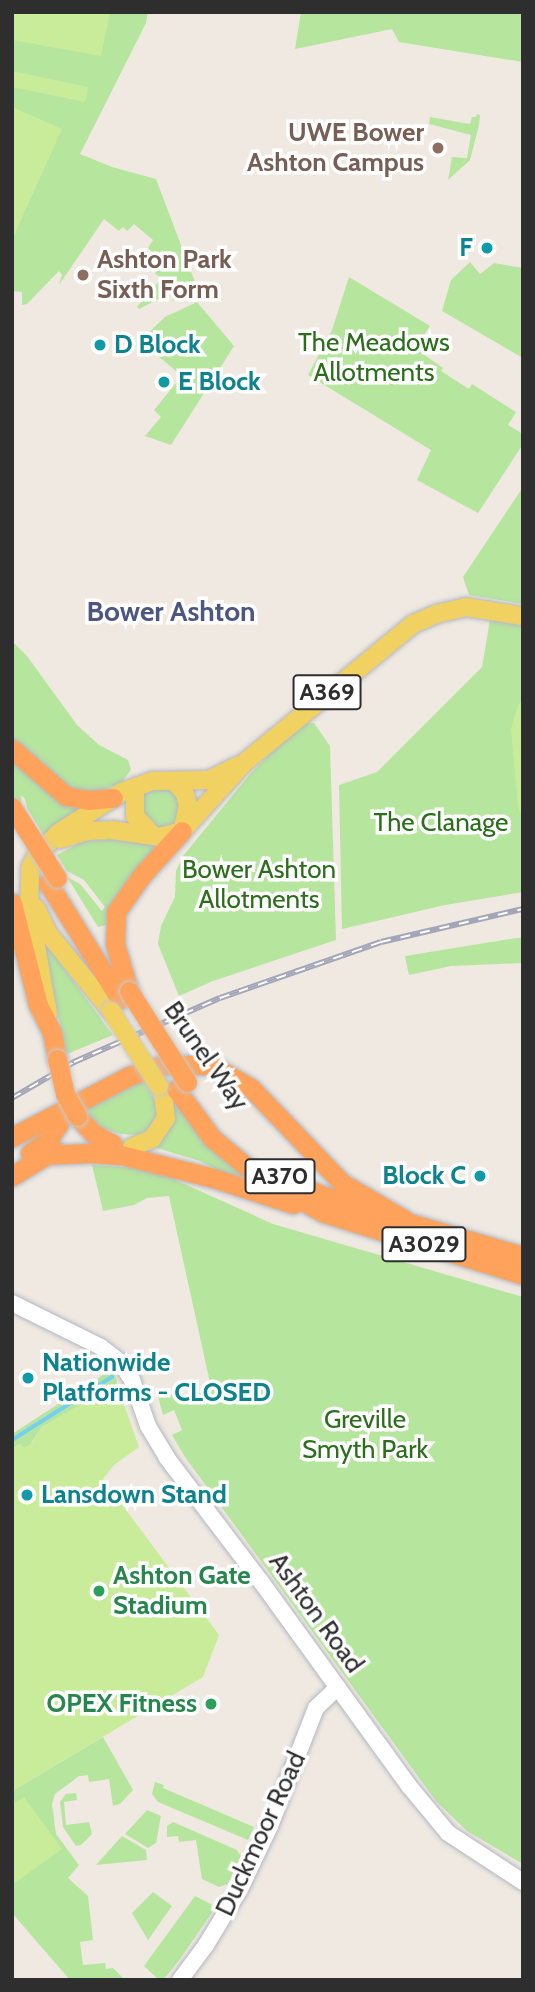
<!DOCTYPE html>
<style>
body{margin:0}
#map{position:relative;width:535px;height:1992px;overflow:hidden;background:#efe9e1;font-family:Cabin,sans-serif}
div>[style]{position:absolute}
.green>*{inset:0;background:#b6e59e}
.round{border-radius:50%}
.pitch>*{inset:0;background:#c9ec9a}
.stream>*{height:3.5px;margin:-1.75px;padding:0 1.75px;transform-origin:1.75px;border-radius:1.75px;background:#75cff0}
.roads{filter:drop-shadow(0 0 2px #b4b7c1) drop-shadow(0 0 2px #b4b7c1)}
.secondary>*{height:16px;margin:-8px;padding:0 8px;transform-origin:8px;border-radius:8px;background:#fff}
.primary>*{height:18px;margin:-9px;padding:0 9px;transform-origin:9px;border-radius:9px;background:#f2d163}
.highway>*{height:19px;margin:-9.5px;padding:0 9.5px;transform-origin:9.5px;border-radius:9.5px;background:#ffa35c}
.rail>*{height:6px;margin-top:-3px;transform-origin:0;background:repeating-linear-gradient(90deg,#fff 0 10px,#a3a6b8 0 20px);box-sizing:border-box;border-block:2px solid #a3a6b8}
.bridges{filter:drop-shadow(0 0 2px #c9c9c9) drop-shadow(0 0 2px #c9c9c9)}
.primary-bridge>*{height:18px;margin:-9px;padding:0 9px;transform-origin:9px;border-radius:9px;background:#f2d163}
.highway-bridge>*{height:19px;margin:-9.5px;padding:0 9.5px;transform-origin:9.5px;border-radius:9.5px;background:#ffa35c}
.dots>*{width:19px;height:19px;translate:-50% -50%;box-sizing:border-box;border:4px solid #fff;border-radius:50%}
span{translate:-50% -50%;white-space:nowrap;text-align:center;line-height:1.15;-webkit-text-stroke:7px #fff;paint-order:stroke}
.shield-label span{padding:2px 5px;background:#fff;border:2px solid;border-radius:5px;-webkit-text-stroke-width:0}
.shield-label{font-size:24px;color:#2e2e2e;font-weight:700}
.education-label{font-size:26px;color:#785e54;font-weight:700}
.right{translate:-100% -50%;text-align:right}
.left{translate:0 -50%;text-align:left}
.culture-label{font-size:26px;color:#0d838f;font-weight:700}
.park-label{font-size:26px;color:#2c6e1b}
.street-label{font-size:26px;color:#2e2e2e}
.leisure-label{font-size:26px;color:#27864d;font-weight:700}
.neighbourhood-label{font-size:28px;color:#4d5680;font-weight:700}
.frame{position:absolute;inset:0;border:14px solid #2e2e2e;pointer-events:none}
</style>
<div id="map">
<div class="green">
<i style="clip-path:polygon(12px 12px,148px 12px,146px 23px,80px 154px,112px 167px,156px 179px,195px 282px,193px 292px,173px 301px,170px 293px,139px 309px,137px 307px,161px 279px,155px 273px,163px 262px,148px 248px,153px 240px,134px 224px,127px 231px,123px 227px,119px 231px,104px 219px,59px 285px,62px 275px,59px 271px,27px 304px,22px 305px,22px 292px,12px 291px)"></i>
<i style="clip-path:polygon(301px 12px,523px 12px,523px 62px,399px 42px,392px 29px,295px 49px)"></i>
<i style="clip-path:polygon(477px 114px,480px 115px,479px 125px,470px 160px,448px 180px,452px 157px,467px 158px,471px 135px,429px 124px,430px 117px,470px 124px,472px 117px,476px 117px)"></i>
<i style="clip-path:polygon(470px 262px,480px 274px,494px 263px,523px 268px,523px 358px,442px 311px,451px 280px)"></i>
<i style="clip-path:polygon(349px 277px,430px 326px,422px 338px,429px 343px,423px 354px,443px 368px,441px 371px,469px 389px,472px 384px,516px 412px,508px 425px,523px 434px,523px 444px,478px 513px,417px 480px,431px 450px,308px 375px,332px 330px)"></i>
<i style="clip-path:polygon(197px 302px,234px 346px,171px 445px,145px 436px,161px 417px,154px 410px,182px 376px,140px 341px,165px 317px)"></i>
<i style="clip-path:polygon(523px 487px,523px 604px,469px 595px,463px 577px)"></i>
<i style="clip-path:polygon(490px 620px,523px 626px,523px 892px,445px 905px,342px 929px,339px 785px,377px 772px,482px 667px)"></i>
<i style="clip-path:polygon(12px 641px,27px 656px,77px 725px,99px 745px,128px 760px,131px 770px,122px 782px,101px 791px,73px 791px,12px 740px)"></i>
<i style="clip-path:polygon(301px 723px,314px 723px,330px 746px,336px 940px,213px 981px,179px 996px,158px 944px,161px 926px,175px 897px,176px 871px,183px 856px,250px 774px)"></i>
<i style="clip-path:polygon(12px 756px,88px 807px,44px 836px,27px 808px,25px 799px,21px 795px,21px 808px,12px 793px)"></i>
<i class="round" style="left:141px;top:787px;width:40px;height:40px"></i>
<i style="clip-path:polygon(106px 837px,158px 846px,109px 924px,98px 927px,67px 877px,80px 884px,102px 911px,105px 907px,84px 880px,67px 871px,57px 855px,83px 841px,105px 840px)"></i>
<i style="clip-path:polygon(523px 937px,523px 963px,451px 966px,409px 975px,405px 956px)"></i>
<i style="clip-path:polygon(45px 947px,50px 950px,113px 1035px,67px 1054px,43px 951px)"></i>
<i style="clip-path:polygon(143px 1078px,158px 1108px,157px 1121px,151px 1128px,137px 1135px,120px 1134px,101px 1127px,90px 1115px,87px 1104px)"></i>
<i style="clip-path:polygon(178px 1104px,262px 1189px,237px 1180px,200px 1161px,150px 1146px,173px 1107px)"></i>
<i style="clip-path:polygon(92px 1165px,138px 1168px,169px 1177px,273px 1224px,523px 1297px,523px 1864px,467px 1831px,436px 1801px,185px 1457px,172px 1435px,182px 1430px,174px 1410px,163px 1415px,158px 1396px,212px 1392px,169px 1196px,147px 1198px,134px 1205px,103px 1211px)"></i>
<i style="clip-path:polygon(112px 1369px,117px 1380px,116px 1394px,107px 1399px,103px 1392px,42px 1427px,30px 1445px,24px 1448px,20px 1444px,12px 1449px,12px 1434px)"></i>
<i style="clip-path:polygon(103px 1737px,133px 1790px,120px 1804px,113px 1806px,109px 1779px,89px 1782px,88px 1775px,79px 1776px,55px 1794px,52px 1804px,56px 1834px,79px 1865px,68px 1878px,88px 1896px,93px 1940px,80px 1942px,83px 1965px,105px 1963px,106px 1969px,113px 1968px,125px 1980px,70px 1980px,12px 1913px,12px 1791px)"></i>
<i style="clip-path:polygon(155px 1782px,164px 1785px,163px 1788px,254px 1827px,248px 1840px,158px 1802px,152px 1794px)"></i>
<i style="clip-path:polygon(76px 1793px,77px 1800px,64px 1802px,66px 1825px,89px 1822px,92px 1834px,81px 1845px,76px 1846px,63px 1827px,60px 1802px,66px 1794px)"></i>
<i style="clip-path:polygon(147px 1810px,161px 1816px,156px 1843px,148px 1848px,125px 1834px)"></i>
<i style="clip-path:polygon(173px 1822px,237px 1850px,241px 1856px,228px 1884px,219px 1887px,202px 1879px,196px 1840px,179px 1842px,178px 1836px,167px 1837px,167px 1826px)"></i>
<i style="clip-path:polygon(122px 1836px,146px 1850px,147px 1860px,96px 1865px)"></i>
<i style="clip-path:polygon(153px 1892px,172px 1906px,148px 1940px,132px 1913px)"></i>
<i style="clip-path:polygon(195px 1896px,211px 1904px,213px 1911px,180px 1959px,164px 1979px,158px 1979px,144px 1966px)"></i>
</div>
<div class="pitch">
<i style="clip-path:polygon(12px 12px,110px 12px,101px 56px,12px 40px)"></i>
<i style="clip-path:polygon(12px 71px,88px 87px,85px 102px,12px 87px)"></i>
<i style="clip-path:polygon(12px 107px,62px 129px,12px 240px)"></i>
<i style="clip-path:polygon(523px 700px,523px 820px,518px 806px,511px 729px,518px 705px)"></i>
<i style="clip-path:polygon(118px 1387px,139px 1447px,114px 1465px,103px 1479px,219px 1635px,203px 1677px,12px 1791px,12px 1449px,21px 1444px,24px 1448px,32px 1443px,42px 1427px,103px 1391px,108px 1399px,117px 1393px)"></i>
<i style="clip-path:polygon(24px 1797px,62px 1849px,12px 1885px,12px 1805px)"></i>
</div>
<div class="stream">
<i style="left:12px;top:1440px;width:118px;rotate:-32.2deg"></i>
</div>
<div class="roads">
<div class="secondary">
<i style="left:12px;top:1303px;width:99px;rotate:26.3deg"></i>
<i style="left:101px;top:1347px;width:24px;rotate:38deg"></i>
<i style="left:120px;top:1362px;width:22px;rotate:56deg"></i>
<i style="left:132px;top:1380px;width:49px;rotate:70.8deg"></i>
<i style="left:148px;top:1426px;width:37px;rotate:59deg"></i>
<i style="left:167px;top:1458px;width:157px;rotate:52.8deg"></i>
<i style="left:262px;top:1583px;width:251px;rotate:54.1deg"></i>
<i style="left:409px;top:1786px;width:61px;rotate:50.3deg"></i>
<i style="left:448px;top:1833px;width:90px;rotate:33.2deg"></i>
<i style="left:180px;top:1980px;width:44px;rotate:-53.4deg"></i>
<i style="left:206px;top:1945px;width:66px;rotate:-58.7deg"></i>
<i style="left:240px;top:1889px;width:70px;rotate:-64.5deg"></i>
<i style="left:270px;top:1826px;width:127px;rotate:-68.7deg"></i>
<i style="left:316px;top:1708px;width:30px;rotate:-44deg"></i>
</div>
<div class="primary">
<i style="left:135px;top:787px;width:29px;rotate:90deg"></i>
<i style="left:135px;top:816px;width:26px;rotate:47deg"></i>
<i style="left:184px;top:829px;width:89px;rotate:-47.7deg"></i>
<i style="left:244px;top:763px;width:219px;rotate:-39.4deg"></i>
<i style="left:413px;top:624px;width:25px;rotate:-23deg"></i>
<i style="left:436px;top:614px;width:31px;rotate:-13deg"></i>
<i style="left:466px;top:607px;width:58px;rotate:9deg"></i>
<i style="left:61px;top:839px;width:27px;rotate:-17deg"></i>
<i style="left:87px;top:831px;width:25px;rotate:-2deg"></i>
<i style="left:112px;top:830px;width:49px;rotate:8.3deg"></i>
<i style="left:160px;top:837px;width:23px;rotate:-15deg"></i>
<i style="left:182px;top:831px;width:26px;rotate:-77deg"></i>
<i style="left:188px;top:806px;width:12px;rotate:-104deg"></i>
<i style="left:185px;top:794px;width:16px;rotate:-130deg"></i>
<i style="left:36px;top:908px;width:28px;rotate:64deg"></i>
<i style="left:48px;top:933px;width:100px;rotate:51.1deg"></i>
<i style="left:48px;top:1013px;width:109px;rotate:-100.1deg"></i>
<i style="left:29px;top:906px;width:38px;rotate:-88deg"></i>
<i style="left:30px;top:868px;width:15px;rotate:-62deg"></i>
<i style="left:37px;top:855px;width:30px;rotate:-46deg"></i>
<i style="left:58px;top:833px;width:76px;rotate:-32.6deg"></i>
<i style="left:122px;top:792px;width:33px;rotate:-20deg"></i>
<i style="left:153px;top:781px;width:56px;rotate:-1deg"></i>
<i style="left:209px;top:780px;width:31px;rotate:-27deg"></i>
<i style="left:132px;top:1147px;width:22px;rotate:-22deg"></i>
<i style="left:152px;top:1139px;width:25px;rotate:-56deg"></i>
<i style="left:166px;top:1118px;width:24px;rotate:-97deg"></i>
<i style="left:163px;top:1094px;width:9px;rotate:-117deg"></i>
</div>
<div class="highway">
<i style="left:12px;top:749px;width:72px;rotate:41deg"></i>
<i style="left:66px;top:796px;width:23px;rotate:10deg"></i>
<i style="left:89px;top:800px;width:24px;rotate:-5deg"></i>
<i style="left:48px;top:883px;width:137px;rotate:58.2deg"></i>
<i style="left:12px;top:903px;width:105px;rotate:75.7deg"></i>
<i style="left:38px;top:1005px;width:31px;rotate:63deg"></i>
<i style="left:52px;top:1033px;width:26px;rotate:79deg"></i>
<i style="left:129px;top:991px;width:49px;rotate:-106.6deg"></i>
<i style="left:115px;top:944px;width:32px;rotate:-88deg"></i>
<i style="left:116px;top:912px;width:45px;rotate:-54.9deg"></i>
<i style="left:142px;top:875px;width:59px;rotate:-47.7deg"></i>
<i style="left:176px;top:1089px;width:61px;rotate:53.7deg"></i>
<i style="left:212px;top:1138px;width:61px;rotate:39.7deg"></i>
<i style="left:259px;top:1177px;width:74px;rotate:29deg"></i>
<i style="left:324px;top:1213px;width:208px;rotate:17.3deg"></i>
<i style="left:77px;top:1116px;width:25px;rotate:47deg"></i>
<i style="left:94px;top:1134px;width:21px;rotate:28deg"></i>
<i style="left:12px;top:1137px;width:132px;rotate:-27.5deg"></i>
<i style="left:129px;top:1076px;width:36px;rotate:-18deg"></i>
<i style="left:163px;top:1065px;width:48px"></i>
<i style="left:211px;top:1065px;width:46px;rotate:29.9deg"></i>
<i style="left:251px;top:1088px;width:132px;rotate:46.2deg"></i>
<i style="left:342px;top:1183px;width:73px;rotate:30.4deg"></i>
<i style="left:30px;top:1153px;width:19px;rotate:-35deg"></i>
<i style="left:46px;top:1142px;width:22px;rotate:-54deg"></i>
<i style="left:44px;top:1155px;width:46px;rotate:-2.5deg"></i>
<i style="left:90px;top:1153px;width:31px;rotate:4deg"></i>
<i style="left:121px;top:1155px;width:95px;rotate:14deg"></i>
<i style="left:213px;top:1178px;width:84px;rotate:18deg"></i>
<i style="left:12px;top:1176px;width:50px;rotate:-31.2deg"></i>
<i style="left:294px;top:1184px;width:55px;rotate:21.4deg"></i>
<i style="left:345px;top:1204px;width:185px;rotate:16.3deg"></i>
</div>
</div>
<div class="rail">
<i style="left:12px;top:1098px;width:72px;rotate:-30.1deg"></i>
<i style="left:74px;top:1062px;width:159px;rotate:-23.7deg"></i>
<i style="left:220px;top:998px;width:170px;rotate:-19.2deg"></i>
<i style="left:381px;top:942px;width:146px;rotate:-13.1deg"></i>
</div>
<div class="bridges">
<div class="primary-bridge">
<i style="left:111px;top:1011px;width:89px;rotate:57.4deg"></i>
</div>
<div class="highway-bridge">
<i style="left:12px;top:807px;width:84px;rotate:57.6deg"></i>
<i style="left:129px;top:991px;width:108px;rotate:57.5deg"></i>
<i style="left:57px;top:1059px;width:36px;rotate:77deg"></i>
<i style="left:65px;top:1094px;width:25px;rotate:61deg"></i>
</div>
</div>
<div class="dots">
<i style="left:438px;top:148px;background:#8d6e63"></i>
<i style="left:487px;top:248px;background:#0f9aa8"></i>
<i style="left:83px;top:275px;background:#8d6e63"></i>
<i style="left:100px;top:345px;background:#0f9aa8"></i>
<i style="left:164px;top:382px;background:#0f9aa8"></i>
<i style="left:480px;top:1176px;background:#0f9aa8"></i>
<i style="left:28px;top:1378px;background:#0f9aa8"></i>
<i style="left:27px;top:1495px;background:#0f9aa8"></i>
<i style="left:99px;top:1591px;background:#2e9e5b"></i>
<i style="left:211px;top:1704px;background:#2e9e5b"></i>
</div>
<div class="shield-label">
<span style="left:327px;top:692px">A369</span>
<span style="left:280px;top:1176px">A370</span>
<span style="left:424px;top:1244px">A3029</span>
</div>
<div class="education-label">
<span class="right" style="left:424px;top:148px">UWE Bower<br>Ashton Campus</span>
<span class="left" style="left:97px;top:275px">Ashton Park<br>Sixth Form</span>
</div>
<div class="culture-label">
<span class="right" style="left:473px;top:248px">F</span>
<span class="left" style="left:114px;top:345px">D Block</span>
<span class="left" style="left:178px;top:382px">E Block</span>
<span class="right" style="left:466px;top:1176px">Block C</span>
<span class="left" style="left:42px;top:1378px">Nationwide<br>Platforms - CLOSED</span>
<span class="left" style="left:41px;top:1495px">Lansdown Stand</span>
</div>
<div class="park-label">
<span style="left:374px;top:358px">The Meadows<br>Allotments</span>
<span style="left:441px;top:823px">The Clanage</span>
<span style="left:259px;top:885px">Bower Ashton<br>Allotments</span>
<span style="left:365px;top:1435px">Greville<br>Smyth Park</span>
</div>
<div class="street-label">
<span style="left:206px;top:1056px;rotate:55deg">Brunel Way</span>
<span style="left:316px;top:1613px;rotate:54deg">Ashton Road</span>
<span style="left:261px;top:1834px;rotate:-65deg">Duckmoor Road</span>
</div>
<div class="leisure-label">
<span class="left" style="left:113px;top:1591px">Ashton Gate<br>Stadium</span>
<span class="right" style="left:197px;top:1704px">OPEX Fitness</span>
</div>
<div class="neighbourhood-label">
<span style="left:171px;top:611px">Bower Ashton</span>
</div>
<div class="frame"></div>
</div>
